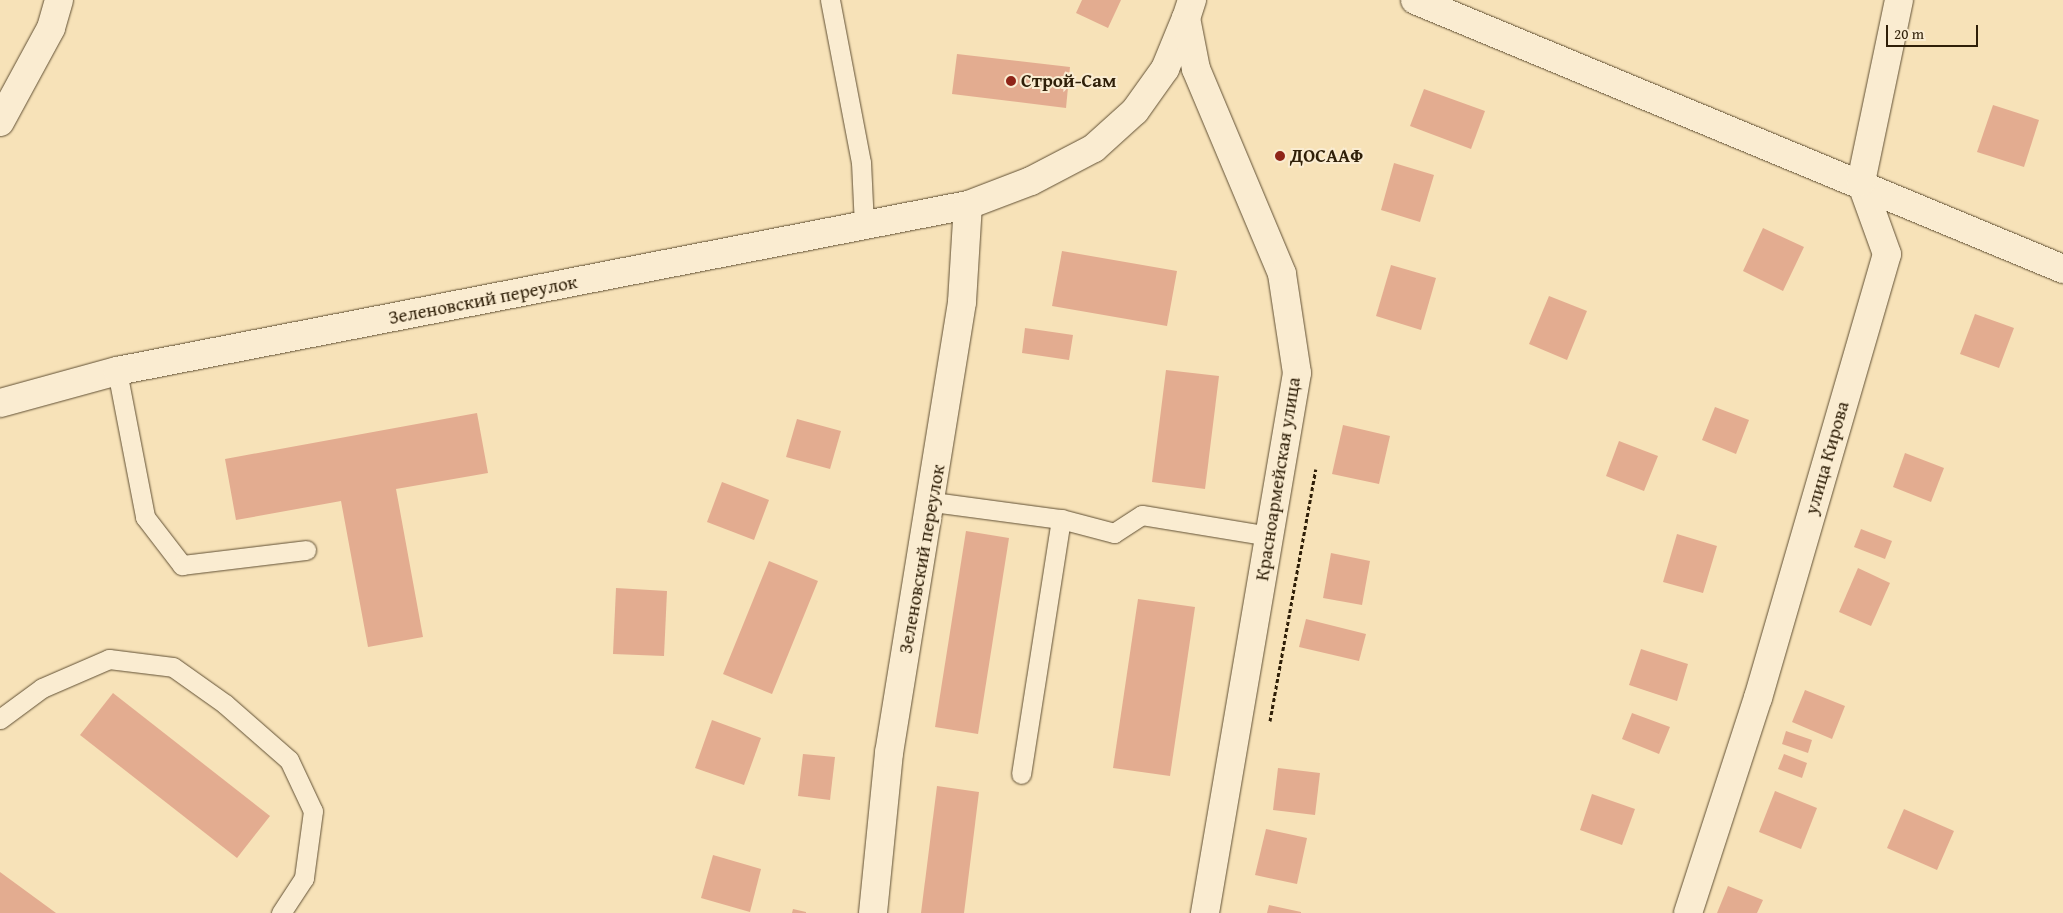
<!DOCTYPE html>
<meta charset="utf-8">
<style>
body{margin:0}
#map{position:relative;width:2063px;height:913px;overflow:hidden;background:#f7e2b8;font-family:"Gentium Book Plus",serif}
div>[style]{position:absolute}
.building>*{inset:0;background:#e3ac90}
.path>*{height:3px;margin-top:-1.5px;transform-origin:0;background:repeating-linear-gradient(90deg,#2f1f08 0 4px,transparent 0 6.5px)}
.roads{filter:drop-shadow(0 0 1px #615034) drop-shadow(0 0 1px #615034)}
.lane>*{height:19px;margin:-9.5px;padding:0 9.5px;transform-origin:9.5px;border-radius:9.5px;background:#faecd1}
.street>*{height:28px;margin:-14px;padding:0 14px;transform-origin:14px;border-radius:14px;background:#faecd1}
.secondary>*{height:28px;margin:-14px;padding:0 14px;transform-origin:14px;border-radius:14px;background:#faecd1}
.dots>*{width:14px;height:14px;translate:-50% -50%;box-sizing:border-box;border:2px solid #faecd1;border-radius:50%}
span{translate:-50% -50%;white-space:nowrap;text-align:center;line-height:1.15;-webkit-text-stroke:4px #faecd1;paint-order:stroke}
.poi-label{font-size:19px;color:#2f1f08;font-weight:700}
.left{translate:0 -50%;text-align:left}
.street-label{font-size:19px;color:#2f1f08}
.scale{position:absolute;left:1886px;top:25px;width:92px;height:22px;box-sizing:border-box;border:2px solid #2f1f08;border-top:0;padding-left:6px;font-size:15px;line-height:18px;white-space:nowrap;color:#2f1f08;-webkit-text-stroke:4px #faecd1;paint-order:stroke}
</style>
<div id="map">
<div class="building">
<i style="clip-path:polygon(1082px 0,1121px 0,1108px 28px,1076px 13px)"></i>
<i style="clip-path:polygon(957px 54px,1070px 67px,1066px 108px,952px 94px)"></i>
<i style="clip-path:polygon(1424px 89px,1485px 111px,1471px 149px,1410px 126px)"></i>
<i style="clip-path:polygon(1993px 105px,2039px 120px,2024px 167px,1977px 152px)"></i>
<i style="clip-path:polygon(1394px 163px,1434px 175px,1420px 222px,1381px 210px)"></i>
<i style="clip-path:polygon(1763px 228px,1804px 247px,1783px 291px,1743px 271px)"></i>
<i style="clip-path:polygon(1062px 251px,1177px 271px,1167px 326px,1052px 306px)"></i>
<i style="clip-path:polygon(1391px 265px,1436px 278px,1421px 330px,1376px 316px)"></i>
<i style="clip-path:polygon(1549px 296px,1587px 311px,1567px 360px,1529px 344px)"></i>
<i style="clip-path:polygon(1975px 314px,2014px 328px,1999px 368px,1960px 354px)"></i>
<i style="clip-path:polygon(1025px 328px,1073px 335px,1069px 360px,1022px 353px)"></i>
<i style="clip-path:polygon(1166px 370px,1219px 376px,1205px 489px,1152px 482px)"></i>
<i style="clip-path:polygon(1715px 407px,1749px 420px,1736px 454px,1702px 440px)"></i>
<i style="clip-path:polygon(477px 413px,488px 473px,396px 489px,423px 637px,368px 647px,341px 501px,236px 520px,225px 459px)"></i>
<i style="clip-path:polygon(797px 419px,841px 431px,830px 469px,786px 457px)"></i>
<i style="clip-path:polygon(1343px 425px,1390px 436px,1379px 484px,1332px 474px)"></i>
<i style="clip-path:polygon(1619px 441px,1658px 456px,1644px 491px,1606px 476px)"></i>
<i style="clip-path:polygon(1905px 453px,1944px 468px,1931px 502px,1893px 487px)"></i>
<i style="clip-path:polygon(722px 482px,769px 500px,754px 540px,707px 522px)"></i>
<i style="clip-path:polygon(1861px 529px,1892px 541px,1885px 559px,1854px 547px)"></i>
<i style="clip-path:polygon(966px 531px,1009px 538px,978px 734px,935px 727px)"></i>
<i style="clip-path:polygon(1677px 534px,1717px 546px,1703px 593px,1663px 582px)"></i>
<i style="clip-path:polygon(1331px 553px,1370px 561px,1362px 605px,1323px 598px)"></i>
<i style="clip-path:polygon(769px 561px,818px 581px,772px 694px,723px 674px)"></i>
<i style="clip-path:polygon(1858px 568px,1890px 583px,1871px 626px,1839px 612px)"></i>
<i style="clip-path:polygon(616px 588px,667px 591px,664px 656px,613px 654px)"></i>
<i style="clip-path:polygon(1138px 599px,1195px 607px,1170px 776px,1113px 768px)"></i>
<i style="clip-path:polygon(1306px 619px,1366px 634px,1359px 661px,1299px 647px)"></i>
<i style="clip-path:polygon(1641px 649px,1688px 664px,1677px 701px,1629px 685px)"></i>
<i style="clip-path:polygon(1805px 690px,1845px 706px,1832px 739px,1792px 722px)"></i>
<i style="clip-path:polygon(113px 693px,270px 816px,237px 858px,80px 735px)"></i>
<i style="clip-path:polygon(1632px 713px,1670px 727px,1659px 754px,1622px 739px)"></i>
<i style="clip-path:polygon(712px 720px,761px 738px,744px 785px,695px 768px)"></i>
<i style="clip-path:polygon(1786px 731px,1812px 740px,1808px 753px,1782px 744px)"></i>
<i style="clip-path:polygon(803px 754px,835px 757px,830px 800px,798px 796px)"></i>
<i style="clip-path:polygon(1784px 754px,1807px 763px,1802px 778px,1778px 769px)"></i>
<i style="clip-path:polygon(1278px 768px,1320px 773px,1315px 815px,1273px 810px)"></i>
<i style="clip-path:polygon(937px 786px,979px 792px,964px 913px,921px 913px)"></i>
<i style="clip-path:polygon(1775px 791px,1817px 808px,1801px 849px,1759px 832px)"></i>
<i style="clip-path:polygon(1592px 794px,1635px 809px,1622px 845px,1580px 830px)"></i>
<i style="clip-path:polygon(1904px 809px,1954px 831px,1937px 870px,1887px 848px)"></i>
<i style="clip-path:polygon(1266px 829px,1307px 838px,1297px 884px,1255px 875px)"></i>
<i style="clip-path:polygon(713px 855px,761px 869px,750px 912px,701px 898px)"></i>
<i style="clip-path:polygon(0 872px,56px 913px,0 913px)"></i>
<i style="clip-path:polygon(1728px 886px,1763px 900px,1757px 913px,1717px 913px)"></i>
<i style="clip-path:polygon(1269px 905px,1301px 912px,1301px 913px,1267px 913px)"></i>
<i style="clip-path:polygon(793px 909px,806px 912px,806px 913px,792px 913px)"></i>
</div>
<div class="path">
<i style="left:1270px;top:721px;width:256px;rotate:-79.7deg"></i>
</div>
<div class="roads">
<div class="lane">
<i style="left:830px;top:0;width:165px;rotate:79.2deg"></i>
<i style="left:861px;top:162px;width:63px;rotate:87.3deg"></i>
<i style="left:117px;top:371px;width:149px;rotate:79.1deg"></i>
<i style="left:145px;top:517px;width:61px;rotate:52.4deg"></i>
<i style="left:182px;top:565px;width:125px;rotate:-6.9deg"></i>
<i style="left:933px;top:502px;width:129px;rotate:7.6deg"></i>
<i style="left:1061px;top:519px;width:258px;rotate:98.9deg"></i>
<i style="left:1061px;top:519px;width:55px;rotate:14.8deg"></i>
<i style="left:1114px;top:533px;width:33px;rotate:-33deg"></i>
<i style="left:1142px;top:515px;width:130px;rotate:9.3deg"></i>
<i style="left:0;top:719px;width:52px;rotate:-36.4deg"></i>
<i style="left:42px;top:688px;width:73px;rotate:-23.4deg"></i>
<i style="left:109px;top:659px;width:64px;rotate:7.1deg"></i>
<i style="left:173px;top:667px;width:64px;rotate:35.4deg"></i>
<i style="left:225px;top:704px;width:85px;rotate:41.2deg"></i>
<i style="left:289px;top:760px;width:56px;rotate:64.8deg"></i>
<i style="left:313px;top:811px;width:68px;rotate:97.7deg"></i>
<i style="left:304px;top:878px;width:42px;rotate:123.3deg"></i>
</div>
<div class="street">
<i style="left:1415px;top:0;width:702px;rotate:22.54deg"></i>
<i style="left:0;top:122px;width:107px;rotate:-61.5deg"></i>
<i style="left:51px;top:28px;width:29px;rotate:-74deg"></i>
<i style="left:0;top:403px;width:121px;rotate:-15.3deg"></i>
<i style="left:117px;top:371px;width:867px;rotate:-11.04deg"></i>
<i style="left:968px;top:205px;width:67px;rotate:-20.9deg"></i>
<i style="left:1031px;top:181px;width:71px;rotate:-27.6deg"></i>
<i style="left:1094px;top:148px;width:55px;rotate:-42.1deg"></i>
<i style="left:1135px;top:111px;width:52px;rotate:-54.5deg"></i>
<i style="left:1165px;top:69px;width:55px;rotate:-67.6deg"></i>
<i style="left:873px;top:913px;width:161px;rotate:-84.3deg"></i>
<i style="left:889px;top:753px;width:457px;rotate:-80.8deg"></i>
<i style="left:962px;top:302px;width:97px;rotate:-86.5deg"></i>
<i style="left:1688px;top:913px;width:226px;rotate:-72deg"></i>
<i style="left:1758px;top:698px;width:462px;rotate:-73.8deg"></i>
<i style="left:1887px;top:254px;width:77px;rotate:-109.9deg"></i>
<i style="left:1861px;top:182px;width:186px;rotate:-78.2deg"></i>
</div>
<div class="secondary">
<i style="left:1192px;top:0;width:19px;rotate:108deg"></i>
<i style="left:1186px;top:18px;width:52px;rotate:78.9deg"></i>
<i style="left:1196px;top:69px;width:222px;rotate:67.2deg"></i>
<i style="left:1282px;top:274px;width:100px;rotate:81.4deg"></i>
<i style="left:1297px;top:373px;width:548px;rotate:99.67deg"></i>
</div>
</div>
<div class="dots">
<i style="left:1011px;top:81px;background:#8f2418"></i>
<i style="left:1280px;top:156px;background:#8f2418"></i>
</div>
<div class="poi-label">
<span class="left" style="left:1021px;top:81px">Строй-Сам</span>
<span class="left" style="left:1290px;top:156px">ДОСААФ</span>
</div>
<div class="street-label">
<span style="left:483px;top:300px;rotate:-11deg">Зеленовский переулок</span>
<span style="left:1827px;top:458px;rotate:-74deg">улица Кирова</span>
<span style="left:1278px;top:479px;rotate:-81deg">Красноармейская улица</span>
<span style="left:922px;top:559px;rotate:-80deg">Зеленовский переулок</span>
</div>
<div class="scale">20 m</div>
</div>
